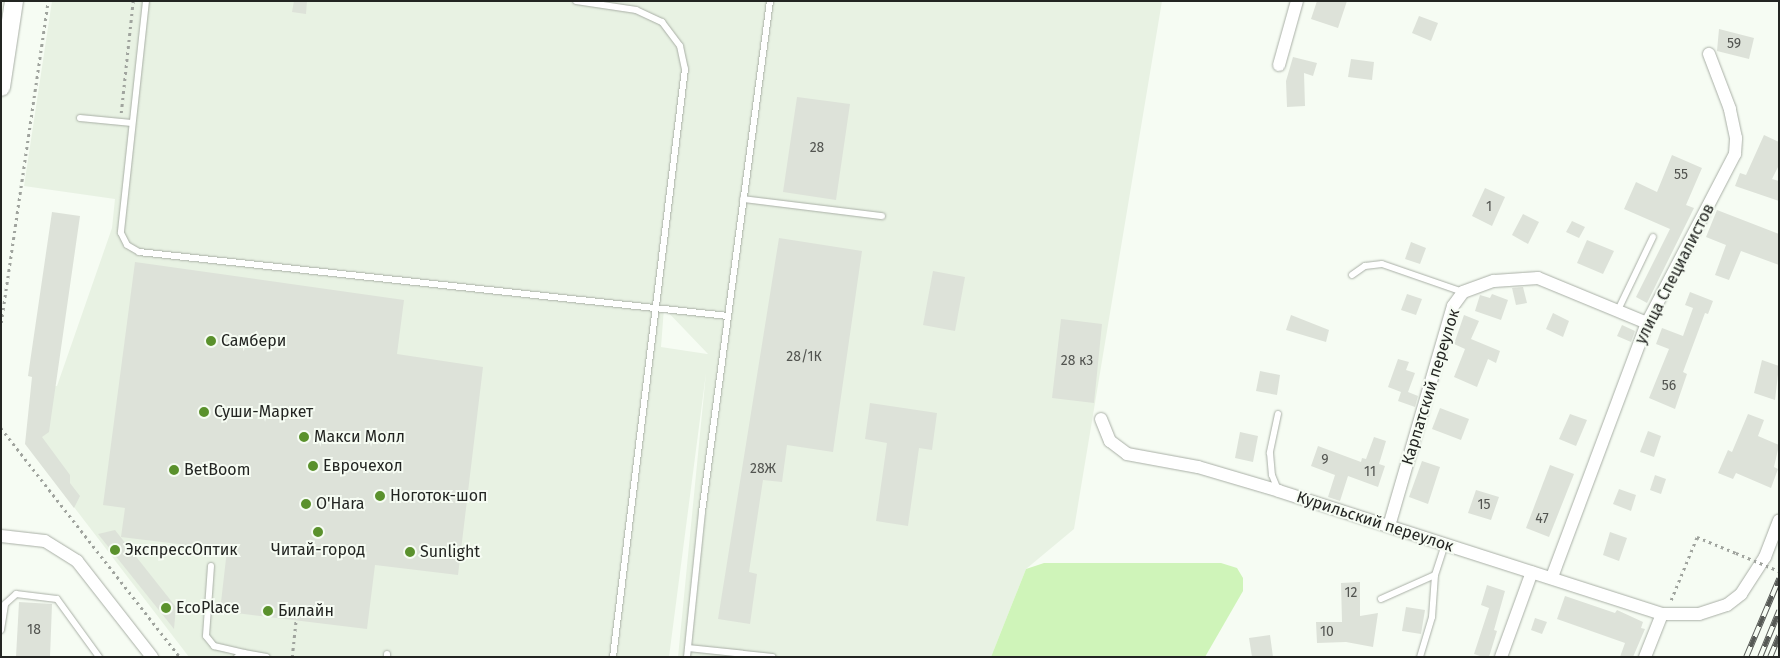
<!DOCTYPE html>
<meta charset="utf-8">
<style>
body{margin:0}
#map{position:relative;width:1780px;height:658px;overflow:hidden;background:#f6fcf3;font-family:"Fira Sans",sans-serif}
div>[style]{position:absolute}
.built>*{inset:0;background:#e8f2e3}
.green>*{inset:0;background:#cff4b9}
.building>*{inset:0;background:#dde2d9}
.path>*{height:2.5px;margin-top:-1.25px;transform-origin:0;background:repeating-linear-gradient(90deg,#a0a49e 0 2.5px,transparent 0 6.5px)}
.roads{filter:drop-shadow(0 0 1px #a9afa6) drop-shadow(0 0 1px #a9afa6)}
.service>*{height:6px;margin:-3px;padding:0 3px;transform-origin:3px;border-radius:3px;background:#fff}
.minor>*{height:12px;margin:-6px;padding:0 6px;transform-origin:6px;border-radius:6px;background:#fff}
.secondary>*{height:18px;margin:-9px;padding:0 9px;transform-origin:9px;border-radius:9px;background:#fff}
.rail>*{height:5.5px;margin-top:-2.75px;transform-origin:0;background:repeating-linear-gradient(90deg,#f6fcf3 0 11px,#565955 0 22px);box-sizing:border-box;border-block:1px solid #565955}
.path-bridge>*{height:2.5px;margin-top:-1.25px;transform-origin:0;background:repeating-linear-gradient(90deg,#a0a49e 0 2.5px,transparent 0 6.5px)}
.dots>*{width:14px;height:14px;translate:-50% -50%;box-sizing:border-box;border:2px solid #f6fcf3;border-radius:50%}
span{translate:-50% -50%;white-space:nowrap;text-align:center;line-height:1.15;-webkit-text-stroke:4px #f6fcf3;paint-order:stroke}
.number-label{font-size:14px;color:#525450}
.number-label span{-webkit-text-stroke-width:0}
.street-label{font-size:16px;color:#232522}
.poi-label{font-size:16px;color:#232522}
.left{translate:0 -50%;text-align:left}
.frame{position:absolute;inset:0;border:2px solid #232522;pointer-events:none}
</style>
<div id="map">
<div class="built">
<i style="clip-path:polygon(evenodd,52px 1px,1162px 1px,1074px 529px,1026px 569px,991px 657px,678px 657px,706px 373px,669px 657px,189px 657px,31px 451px,38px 387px,57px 386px,112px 228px,115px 199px,24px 186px,52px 1px,664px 308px,708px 354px,707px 354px,661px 347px,664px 308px)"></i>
</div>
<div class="green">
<i style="clip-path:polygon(1044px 563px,1221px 563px,1237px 568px,1243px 578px,1243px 591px,1205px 657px,991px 657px,1026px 569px)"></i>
</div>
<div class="building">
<i style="clip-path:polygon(294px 1px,307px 1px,306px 14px,292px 12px)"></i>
<i style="clip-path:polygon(1317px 1px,1347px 1px,1338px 28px,1311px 19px)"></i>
<i style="clip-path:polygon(1419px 16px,1438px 23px,1431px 41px,1412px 33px)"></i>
<i style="clip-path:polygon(1719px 29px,1754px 38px,1749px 59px,1717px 51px)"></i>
<i style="clip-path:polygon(1293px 57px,1317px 63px,1313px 76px,1304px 73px,1305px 106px,1287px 107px,1286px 81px)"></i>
<i style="clip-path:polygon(1351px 59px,1374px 62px,1372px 80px,1348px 77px)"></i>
<i style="clip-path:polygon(797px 97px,850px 104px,836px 200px,783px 192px)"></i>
<i style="clip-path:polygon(1764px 135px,1779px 142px,1779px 165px,1772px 179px,1779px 181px,1779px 201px,1735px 186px,1740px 173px,1746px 175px)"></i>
<i style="clip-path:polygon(1672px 155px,1702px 168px,1686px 205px,1694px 208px,1647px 303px,1636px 297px,1670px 229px,1624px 209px,1636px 182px,1657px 192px)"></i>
<i style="clip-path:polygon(1485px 188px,1505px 197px,1492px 226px,1472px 216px)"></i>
<i style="clip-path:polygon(1717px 210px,1779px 234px,1779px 265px,1741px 251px,1729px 280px,1715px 275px,1726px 245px,1706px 237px)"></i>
<i style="clip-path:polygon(52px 212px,80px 216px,49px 432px,42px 437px,70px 475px,70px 483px,80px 496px,74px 508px,25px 444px,32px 377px,28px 376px)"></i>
<i style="clip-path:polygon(1523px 214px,1539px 222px,1528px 244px,1512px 235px)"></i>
<i style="clip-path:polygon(1572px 221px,1585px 227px,1579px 238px,1566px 232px)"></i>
<i style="clip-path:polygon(779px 238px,862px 251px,833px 452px,787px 445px,782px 482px,763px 480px,749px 572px,757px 574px,750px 624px,718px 619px)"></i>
<i style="clip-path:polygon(1587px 240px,1614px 251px,1603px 274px,1577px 263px)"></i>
<i style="clip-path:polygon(1411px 242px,1426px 248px,1420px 264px,1405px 259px)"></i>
<i style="clip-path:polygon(135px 262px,404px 300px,397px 354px,483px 367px,458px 575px,375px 565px,367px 629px,220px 611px,227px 550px,121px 537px,125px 508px,103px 505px)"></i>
<i style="clip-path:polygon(933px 271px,965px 277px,955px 331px,923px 325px)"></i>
<i style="clip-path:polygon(1523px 287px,1527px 303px,1516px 305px,1512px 288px)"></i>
<i style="clip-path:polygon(1690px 292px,1713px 301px,1708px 314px,1705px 313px,1683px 372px,1687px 374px,1675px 409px,1649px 398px,1669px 349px,1656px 344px,1662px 328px,1683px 336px,1693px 308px,1685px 305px)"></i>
<i style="clip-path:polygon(1407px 294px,1422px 299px,1416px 315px,1401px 310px)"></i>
<i style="clip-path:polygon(1492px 294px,1508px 300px,1501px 320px,1475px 311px,1480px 295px,1490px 298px)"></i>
<i style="clip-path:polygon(1553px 313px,1569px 321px,1563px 337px,1546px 329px)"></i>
<i style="clip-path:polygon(1291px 315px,1329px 330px,1326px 342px,1286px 330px)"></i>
<i style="clip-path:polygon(1464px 315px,1479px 321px,1471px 339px,1500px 351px,1496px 363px,1488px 359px,1477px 387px,1454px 377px,1465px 349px,1454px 344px)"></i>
<i style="clip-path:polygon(1061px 319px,1102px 324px,1094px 403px,1052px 398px)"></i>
<i style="clip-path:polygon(1622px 325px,1635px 331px,1631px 342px,1617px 336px)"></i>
<i style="clip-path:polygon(1398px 359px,1409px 362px,1406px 370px,1415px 373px,1408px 392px,1418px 396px,1415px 407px,1398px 401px,1401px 392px,1388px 387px)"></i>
<i style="clip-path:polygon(1762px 360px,1779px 366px,1775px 400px,1754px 393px)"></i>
<i style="clip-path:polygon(1260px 371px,1280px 375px,1277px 395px,1256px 391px)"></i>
<i style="clip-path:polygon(870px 403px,937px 413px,932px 450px,919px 448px,908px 526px,876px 521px,887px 443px,865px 439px)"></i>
<i style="clip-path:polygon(1440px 408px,1469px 419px,1461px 440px,1432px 429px)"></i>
<i style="clip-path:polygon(1570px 414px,1587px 420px,1576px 446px,1559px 439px)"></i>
<i style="clip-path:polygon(1748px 414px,1764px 420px,1758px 436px,1779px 445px,1774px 467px,1778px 469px,1771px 488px,1736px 473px,1733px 479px,1718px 473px,1728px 450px,1732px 452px)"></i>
<i style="clip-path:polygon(1648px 431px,1661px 436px,1654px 457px,1640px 452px)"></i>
<i style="clip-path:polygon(1240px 432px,1258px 436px,1253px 462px,1235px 458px)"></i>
<i style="clip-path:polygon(1374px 437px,1386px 441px,1379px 464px,1385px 466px,1378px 487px,1348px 476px,1340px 501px,1328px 497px,1335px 475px,1311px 466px,1318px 446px,1361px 462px,1362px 458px,1366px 459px)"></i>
<i style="clip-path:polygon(1422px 461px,1440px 467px,1428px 504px,1409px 497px)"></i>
<i style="clip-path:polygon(1550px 465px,1574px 474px,1549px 537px,1526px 528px)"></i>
<i style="clip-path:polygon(1655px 475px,1666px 479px,1661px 494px,1650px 490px)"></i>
<i style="clip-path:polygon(1619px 489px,1636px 495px,1631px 511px,1613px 504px)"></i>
<i style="clip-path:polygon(1476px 490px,1499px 497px,1491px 520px,1468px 513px)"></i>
<i style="clip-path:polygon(115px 530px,176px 607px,174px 629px,98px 534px)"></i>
<i style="clip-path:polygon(1610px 532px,1627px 538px,1619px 561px,1603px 555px)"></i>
<i style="clip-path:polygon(1360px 582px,1360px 616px,1378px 613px,1373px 647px,1346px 642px,1317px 643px,1316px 622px,1342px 622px,1341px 583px)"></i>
<i style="clip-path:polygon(1487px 585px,1505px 591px,1494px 630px,1497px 631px,1489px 657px,1483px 657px,1474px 654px,1489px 608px,1481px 605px)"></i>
<i style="clip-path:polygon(1565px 596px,1615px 613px,1617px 610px,1643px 622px,1641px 628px,1645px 629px,1633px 657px,1620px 657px,1625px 643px,1557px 619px)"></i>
<i style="clip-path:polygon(19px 602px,52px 604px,50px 657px,16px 657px)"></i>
<i style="clip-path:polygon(1406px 607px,1425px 610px,1421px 634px,1402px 631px)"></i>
<i style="clip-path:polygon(1535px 618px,1547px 622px,1542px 634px,1531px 630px)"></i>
<i style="clip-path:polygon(1270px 635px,1273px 657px,1252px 657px,1249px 638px)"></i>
</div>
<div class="path">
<i style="left:121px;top:113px;width:113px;rotate:-83.9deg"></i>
<i style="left:1px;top:323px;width:325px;rotate:-81.7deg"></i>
<i style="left:1px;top:428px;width:291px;rotate:52deg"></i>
<i style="left:1671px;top:600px;width:68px;rotate:-67.6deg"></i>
<i style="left:1697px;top:537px;width:42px;rotate:22.3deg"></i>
<i style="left:292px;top:657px;width:37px;rotate:-84deg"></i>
</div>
<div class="roads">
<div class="service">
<i style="left:146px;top:1px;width:233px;rotate:96.2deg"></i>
<i style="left:121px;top:233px;width:13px;rotate:63deg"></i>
<i style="left:127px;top:245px;width:14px;rotate:30deg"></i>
<i style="left:139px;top:252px;width:592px;rotate:6.2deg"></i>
<i style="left:576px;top:1px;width:61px;rotate:8.5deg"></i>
<i style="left:636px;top:10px;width:29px;rotate:25deg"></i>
<i style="left:662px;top:22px;width:30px;rotate:53deg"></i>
<i style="left:680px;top:46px;width:24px;rotate:78deg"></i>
<i style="left:685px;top:69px;width:592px;rotate:96.98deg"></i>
<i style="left:80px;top:118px;width:52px;rotate:5.5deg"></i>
<i style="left:743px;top:199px;width:140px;rotate:7deg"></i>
<i style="left:1352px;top:275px;width:16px;rotate:-35deg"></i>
<i style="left:1365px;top:266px;width:17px;rotate:-7deg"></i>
<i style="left:1382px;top:264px;width:86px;rotate:19.1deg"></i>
<i style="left:1618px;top:310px;width:81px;rotate:-64.4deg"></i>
<i style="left:1278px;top:414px;width:40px;rotate:102deg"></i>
<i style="left:1270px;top:453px;width:22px;rotate:85deg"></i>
<i style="left:1272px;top:475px;width:16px;rotate:68deg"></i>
<i style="left:211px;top:566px;width:70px;rotate:94.1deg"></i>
<i style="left:206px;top:636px;width:13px;rotate:51deg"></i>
<i style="left:214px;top:646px;width:31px;rotate:13deg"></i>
<i style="left:1381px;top:599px;width:59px;rotate:-24deg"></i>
<i style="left:1px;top:630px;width:26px;rotate:-81deg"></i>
<i style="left:5px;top:604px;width:15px;rotate:-42deg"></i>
<i style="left:16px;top:594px;width:41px;rotate:7deg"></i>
<i style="left:57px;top:599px;width:72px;rotate:54.1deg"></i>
<i style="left:688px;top:648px;width:85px;rotate:6deg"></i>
<i style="left:237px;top:657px;width:8px;rotate:-30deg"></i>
<i style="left:244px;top:653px;width:23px;rotate:10deg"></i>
<i style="left:387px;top:657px;width:3px;rotate:-90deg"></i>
<i style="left:687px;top:657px;width:146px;rotate:-84.1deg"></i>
<i style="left:702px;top:512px;width:516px;rotate:-82.42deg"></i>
<i style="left:1420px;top:657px;width:42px;rotate:-73.3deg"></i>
<i style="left:1432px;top:617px;width:42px;rotate:-85.9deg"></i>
<i style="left:1435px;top:575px;width:32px;rotate:-72deg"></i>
</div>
<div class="minor">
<i style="left:1279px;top:65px;width:66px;rotate:-74.3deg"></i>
<i style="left:1101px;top:419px;width:24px;rotate:68deg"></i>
<i style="left:1110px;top:441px;width:21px;rotate:37deg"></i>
<i style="left:1127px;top:454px;width:72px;rotate:10.4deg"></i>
<i style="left:1198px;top:467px;width:84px;rotate:16.5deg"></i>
<i style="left:1279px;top:491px;width:402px;rotate:17.8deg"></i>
<i style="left:1389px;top:526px;width:229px;rotate:-73.8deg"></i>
<i style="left:1453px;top:306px;width:17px;rotate:-54deg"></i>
<i style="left:1463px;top:292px;width:33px;rotate:-20deg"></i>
<i style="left:1494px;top:281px;width:44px;rotate:-3.9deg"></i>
<i style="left:1538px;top:278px;width:118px;rotate:22.4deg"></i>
<i style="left:1px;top:536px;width:44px;rotate:6.5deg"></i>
<i style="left:45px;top:541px;width:38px;rotate:32deg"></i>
<i style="left:77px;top:561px;width:122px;rotate:52deg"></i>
<i style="left:1552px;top:577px;width:271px;rotate:-69.5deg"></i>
<i style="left:1647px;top:323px;width:191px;rotate:-62.5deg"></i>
<i style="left:1735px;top:154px;width:16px;rotate:-86deg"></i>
<i style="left:1736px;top:138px;width:30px;rotate:-102deg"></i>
<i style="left:1730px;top:109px;width:59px;rotate:-110.9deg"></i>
<i style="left:1501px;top:657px;width:90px;rotate:-70deg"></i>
<i style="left:1645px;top:657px;width:46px;rotate:-68.4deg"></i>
<i style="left:1662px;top:614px;width:37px"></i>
<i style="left:1699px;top:614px;width:29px;rotate:-18deg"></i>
<i style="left:1727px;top:605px;width:18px;rotate:-38deg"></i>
<i style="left:1741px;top:594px;width:44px;rotate:-57deg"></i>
<i style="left:1765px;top:557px;width:39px;rotate:-69deg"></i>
</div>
<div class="secondary">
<i style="left:1px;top:87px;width:87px;rotate:-81.4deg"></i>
</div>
</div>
<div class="rail">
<i style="left:1746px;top:657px;width:85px;rotate:-67.1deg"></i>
<i style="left:1760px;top:657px;width:50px;rotate:-67.6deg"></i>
<i style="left:1770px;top:657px;width:23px;rotate:-67deg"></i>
</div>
<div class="path-bridge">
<i style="left:1736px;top:553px;width:47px;rotate:22.7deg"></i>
</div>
<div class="dots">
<i style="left:211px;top:341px;background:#5a912c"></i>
<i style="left:204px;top:412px;background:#5a912c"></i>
<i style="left:304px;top:437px;background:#5a912c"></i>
<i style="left:313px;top:466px;background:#5a912c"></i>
<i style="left:174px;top:470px;background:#5a912c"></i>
<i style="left:380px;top:496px;background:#5a912c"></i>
<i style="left:306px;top:504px;background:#5a912c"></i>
<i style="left:318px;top:532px;background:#5a912c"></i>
<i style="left:115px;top:550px;background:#5a912c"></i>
<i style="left:410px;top:552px;background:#5a912c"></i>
<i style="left:166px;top:608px;background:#5a912c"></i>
<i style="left:268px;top:611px;background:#5a912c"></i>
</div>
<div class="number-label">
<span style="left:1734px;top:44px">59</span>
<span style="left:817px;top:148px">28</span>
<span style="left:1681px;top:175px">55</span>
<span style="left:1489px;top:207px">1</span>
<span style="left:804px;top:357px">28/1К</span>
<span style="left:1077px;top:361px">28 к3</span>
<span style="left:1669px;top:386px">56</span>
<span style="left:1325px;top:460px">9</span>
<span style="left:763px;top:469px">28Ж</span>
<span style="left:1370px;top:472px">11</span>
<span style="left:1484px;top:505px">15</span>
<span style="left:1542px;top:519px">47</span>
<span style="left:1351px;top:593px">12</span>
<span style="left:34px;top:630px">18</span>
<span style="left:1327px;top:632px">10</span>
</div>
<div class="street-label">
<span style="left:1675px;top:274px;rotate:-63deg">улица Специалистов</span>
<span style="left:1431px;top:387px;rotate:-73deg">Карпатский переулок</span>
<span style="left:1375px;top:522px;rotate:18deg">Курильский переулок</span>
</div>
<div class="poi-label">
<span class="left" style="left:221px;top:341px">Самбери</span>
<span class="left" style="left:214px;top:412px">Суши-Маркет</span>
<span class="left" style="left:314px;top:437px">Макси Молл</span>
<span class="left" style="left:323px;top:466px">Еврочехол</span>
<span class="left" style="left:184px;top:470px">BetBoom</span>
<span class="left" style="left:390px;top:496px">Ноготок-шоп</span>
<span class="left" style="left:316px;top:504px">O'Hara</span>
<span class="left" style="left:125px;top:550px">ЭкспрессОптик</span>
<span style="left:318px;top:550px">Читай-город</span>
<span class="left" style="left:420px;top:552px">Sunlight</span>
<span class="left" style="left:176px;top:608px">EcoPlace</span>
<span class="left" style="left:278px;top:611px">Билайн</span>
</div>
<div class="frame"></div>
</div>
